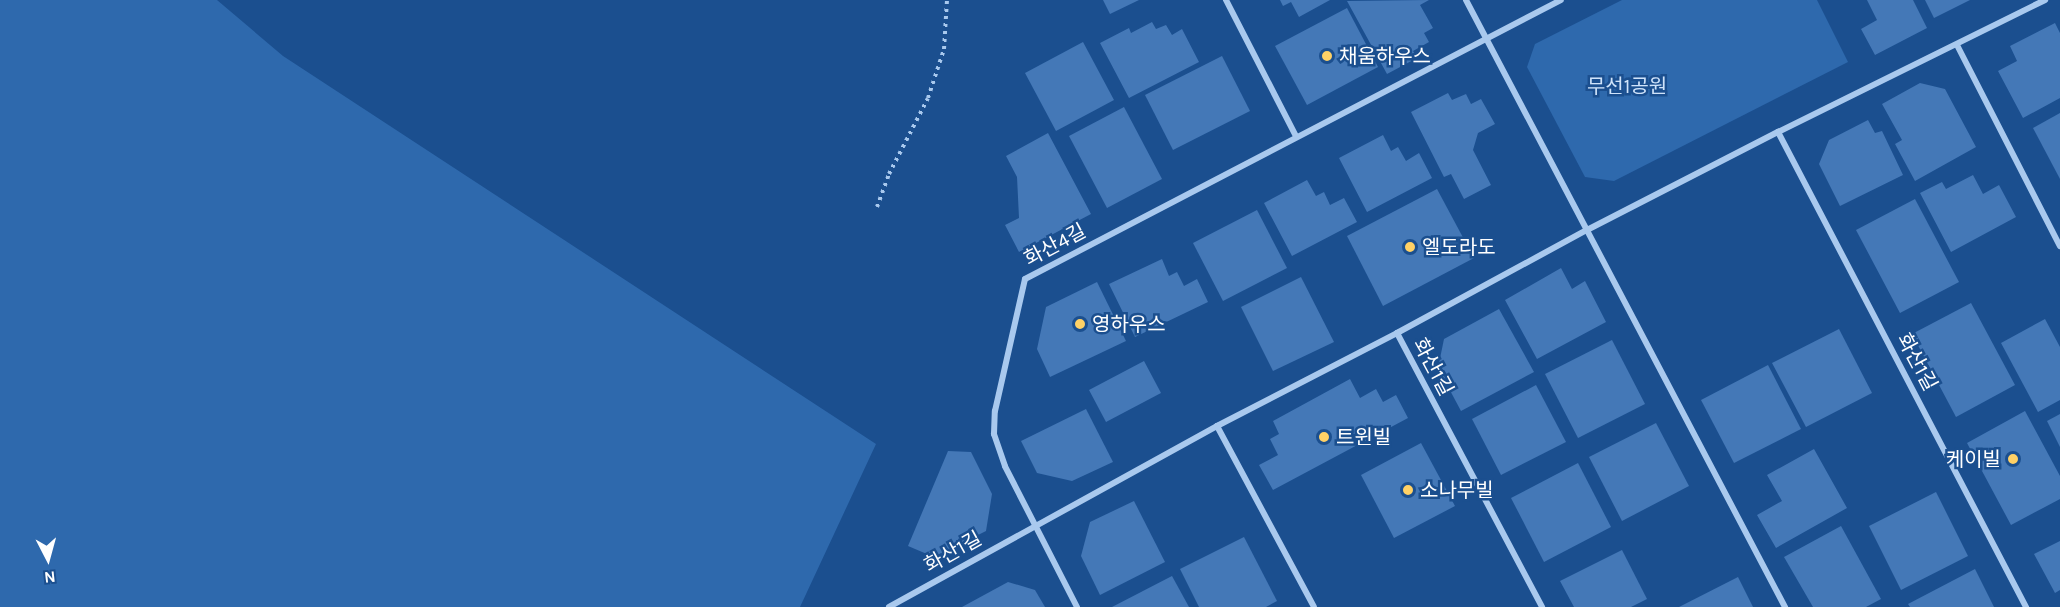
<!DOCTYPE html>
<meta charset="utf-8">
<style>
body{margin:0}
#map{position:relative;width:2060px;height:607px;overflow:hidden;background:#1b4f8f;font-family:Karla,"Noto Sans KR",sans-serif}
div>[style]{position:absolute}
.green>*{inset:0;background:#2e69ad}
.building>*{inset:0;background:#4478b7}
.path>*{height:4px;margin-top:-2px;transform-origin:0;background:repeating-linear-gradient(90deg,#a9c9ee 0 3px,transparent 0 7.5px)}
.minor>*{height:6px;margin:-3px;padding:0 3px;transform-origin:3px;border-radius:3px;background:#a9c9ee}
.dots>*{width:16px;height:16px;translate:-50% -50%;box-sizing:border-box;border:3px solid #1b4f8f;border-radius:50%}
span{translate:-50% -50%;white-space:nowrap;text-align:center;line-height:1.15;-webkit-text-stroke:5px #1b4f8f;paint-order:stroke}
.poi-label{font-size:20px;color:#fff}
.left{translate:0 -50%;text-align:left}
.right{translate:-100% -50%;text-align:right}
.park-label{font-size:20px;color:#cfe3fa}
.street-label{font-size:20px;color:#fff}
.north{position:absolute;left:18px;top:529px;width:60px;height:60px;-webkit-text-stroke:4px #1b4f8f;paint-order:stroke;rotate:174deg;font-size:16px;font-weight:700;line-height:24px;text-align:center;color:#fff}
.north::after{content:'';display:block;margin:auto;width:21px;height:27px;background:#fff;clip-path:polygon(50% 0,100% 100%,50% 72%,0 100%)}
</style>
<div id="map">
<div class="green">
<i style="clip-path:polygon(0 0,217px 0,283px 56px,876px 444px,800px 607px,0 607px)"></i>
<i style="clip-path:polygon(1622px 0,1817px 0,1848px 62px,1614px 181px,1585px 177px,1527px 67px,1535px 44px)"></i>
</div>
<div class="building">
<i style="clip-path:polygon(1103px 0,1139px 0,1110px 14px)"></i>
<i style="clip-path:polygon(1280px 0,1330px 0,1299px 17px,1291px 2px,1283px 6px)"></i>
<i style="clip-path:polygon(1429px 0,1420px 5px,1433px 28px,1424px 33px,1429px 42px,1413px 51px,1417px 58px,1387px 74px,1347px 1px)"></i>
<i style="clip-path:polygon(1867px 0,1913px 0,1927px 28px,1875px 55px,1861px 29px,1877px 20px)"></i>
<i style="clip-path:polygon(1925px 0,1970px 0,1934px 18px)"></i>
<i style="clip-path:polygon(1347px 8px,1378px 67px,1307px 105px,1275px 46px)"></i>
<i style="clip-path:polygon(1152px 22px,1156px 29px,1166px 25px,1172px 35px,1182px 29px,1199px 62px,1129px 98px,1100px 43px,1129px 28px,1131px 33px)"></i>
<i style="clip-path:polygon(2055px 23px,2060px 33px,2060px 98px,2023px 118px,1998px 71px,2017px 61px,2010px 46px)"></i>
<i style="clip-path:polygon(1083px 42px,1114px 100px,1056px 131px,1025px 73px)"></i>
<i style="clip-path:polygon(1222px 56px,1250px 111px,1173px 150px,1145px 95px)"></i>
<i style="clip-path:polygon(1920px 83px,1945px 89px,1976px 147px,1915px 181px,1895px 144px,1902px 140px,1882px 104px)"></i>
<i style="clip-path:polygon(1448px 93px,1452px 100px,1466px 94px,1471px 104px,1481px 99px,1495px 124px,1478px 133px,1473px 150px,1491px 185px,1464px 199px,1451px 174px,1444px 177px,1411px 112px)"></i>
<i style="clip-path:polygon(1124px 107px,1162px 179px,1107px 208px,1069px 136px)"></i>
<i style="clip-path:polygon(2060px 113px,2060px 179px,2033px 128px)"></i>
<i style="clip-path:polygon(1868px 120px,1875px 133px,1882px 131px,1903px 175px,1840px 206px,1819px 164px,1829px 140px)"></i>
<i style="clip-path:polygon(1048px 133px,1091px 214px,1019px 252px,1005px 225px,1019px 218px,1017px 177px,1006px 156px)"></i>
<i style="clip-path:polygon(1383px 135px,1391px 151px,1398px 147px,1406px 161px,1419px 153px,1432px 178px,1367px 212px,1339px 158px)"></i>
<i style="clip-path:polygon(1973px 175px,1983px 194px,1999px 185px,2016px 217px,1951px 252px,1920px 193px,1942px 182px,1946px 189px)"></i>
<i style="clip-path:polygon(1307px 180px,1316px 196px,1324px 192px,1330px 205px,1344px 198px,1357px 222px,1292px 256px,1264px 203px)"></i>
<i style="clip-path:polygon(1437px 189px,1474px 258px,1383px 306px,1347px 236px)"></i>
<i style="clip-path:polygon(1915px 199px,1959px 282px,1900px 313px,1856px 230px)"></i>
<i style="clip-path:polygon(1257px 210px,1287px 268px,1223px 301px,1193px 243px)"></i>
<i style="clip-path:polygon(1162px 259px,1169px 276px,1177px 272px,1184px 286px,1197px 279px,1208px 302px,1135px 337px,1109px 284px)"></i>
<i style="clip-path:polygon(1561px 268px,1572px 289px,1585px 281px,1606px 322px,1537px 359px,1505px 300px)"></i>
<i style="clip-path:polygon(1301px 277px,1334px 342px,1273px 371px,1241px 307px)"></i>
<i style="clip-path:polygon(1097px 282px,1126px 341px,1050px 377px,1037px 349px,1046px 307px)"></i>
<i style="clip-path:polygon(1971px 303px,2015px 385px,1956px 417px,1912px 334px)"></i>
<i style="clip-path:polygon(1499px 309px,1534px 372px,1461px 411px,1438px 368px,1444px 339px)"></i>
<i style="clip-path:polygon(2045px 319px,2060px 347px,2060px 400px,2038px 412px,2001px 343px)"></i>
<i style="clip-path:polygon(1839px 329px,1872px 393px,1806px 427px,1772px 363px)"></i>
<i style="clip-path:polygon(1612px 340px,1645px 404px,1578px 438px,1545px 374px)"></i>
<i style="clip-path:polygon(1144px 361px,1161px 393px,1106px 422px,1089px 390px)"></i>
<i style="clip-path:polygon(1768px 365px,1801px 429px,1734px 463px,1701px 400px)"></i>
<i style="clip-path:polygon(1350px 379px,1360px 398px,1376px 389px,1383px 402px,1396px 395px,1408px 418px,1273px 490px,1259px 465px,1278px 455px,1270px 439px,1279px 434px,1273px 421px)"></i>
<i style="clip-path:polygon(1536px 385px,1566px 442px,1501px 475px,1472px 419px)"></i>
<i style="clip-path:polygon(1086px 409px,1113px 462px,1072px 481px,1037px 473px,1021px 441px)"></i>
<i style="clip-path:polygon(2025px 411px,2060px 476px,2060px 499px,2011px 525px,1967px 443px)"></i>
<i style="clip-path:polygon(2060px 414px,2060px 447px,2047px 421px)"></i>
<i style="clip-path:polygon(1656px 423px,1689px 486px,1622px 521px,1589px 457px)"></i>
<i style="clip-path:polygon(1421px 443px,1455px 506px,1394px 538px,1361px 475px)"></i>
<i style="clip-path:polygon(1814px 449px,1847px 508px,1776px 548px,1757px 515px,1782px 501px,1767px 475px)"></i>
<i style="clip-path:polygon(948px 451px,971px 452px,992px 494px,986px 531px,934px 557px,908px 546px)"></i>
<i style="clip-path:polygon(1578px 463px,1611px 527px,1544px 562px,1511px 498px)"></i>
<i style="clip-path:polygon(1936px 492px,1968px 556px,1901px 590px,1869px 526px)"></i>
<i style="clip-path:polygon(1134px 501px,1165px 562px,1100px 595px,1081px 556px,1090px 522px)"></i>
<i style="clip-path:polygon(1841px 526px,1881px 599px,1866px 607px,1813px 607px,1784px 557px)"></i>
<i style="clip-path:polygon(1244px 537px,1277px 601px,1266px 607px,1199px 607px,1180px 569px)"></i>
<i style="clip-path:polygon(2060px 541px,2060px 590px,2055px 593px,2034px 554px)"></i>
<i style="clip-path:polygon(1622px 550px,1647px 599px,1631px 607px,1574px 607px,1560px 581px)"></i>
<i style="clip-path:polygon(1975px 569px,1994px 607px,1910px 607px,1908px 604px)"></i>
<i style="clip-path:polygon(1172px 576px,1189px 607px,1112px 607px)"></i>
<i style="clip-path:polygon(1738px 577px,1753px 607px,1679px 607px)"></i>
<i style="clip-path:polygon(1008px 582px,1035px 590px,1045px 607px,962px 607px)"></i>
</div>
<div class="path">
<i style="left:877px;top:207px;width:35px;rotate:-70deg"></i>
<i style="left:889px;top:174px;width:85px;rotate:-62.8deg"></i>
<i style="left:928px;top:98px;width:52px;rotate:-71.9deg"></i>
<i style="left:944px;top:49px;width:49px;rotate:-86.5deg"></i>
</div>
<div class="minor">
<i style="left:1226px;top:0;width:153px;rotate:62.8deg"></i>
<i style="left:1466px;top:0;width:686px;rotate:62.28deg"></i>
<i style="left:1957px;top:45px;width:226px;rotate:62.9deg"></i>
<i style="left:1778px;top:132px;width:536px;rotate:62.43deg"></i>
<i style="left:1397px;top:333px;width:310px;rotate:62.1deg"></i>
<i style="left:1217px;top:426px;width:205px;rotate:61.8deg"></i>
<i style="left:889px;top:607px;width:375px;rotate:-28.9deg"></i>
<i style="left:1217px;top:426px;width:203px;rotate:-27.3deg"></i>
<i style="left:1397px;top:333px;width:216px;rotate:-28.5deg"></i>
<i style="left:1587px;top:230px;width:215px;rotate:-27.2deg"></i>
<i style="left:1778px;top:132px;width:298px;rotate:-26.3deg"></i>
<i style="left:1077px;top:607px;width:158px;rotate:-117.1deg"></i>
<i style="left:1005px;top:466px;width:34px;rotate:-109deg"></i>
<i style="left:994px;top:434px;width:23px;rotate:-88deg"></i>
<i style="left:995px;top:411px;width:135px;rotate:-77.2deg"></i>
<i style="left:1025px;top:279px;width:604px;rotate:-27.5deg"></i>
</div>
<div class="dots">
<i style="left:1327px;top:56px;background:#ffd166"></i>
<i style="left:1410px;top:247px;background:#ffd166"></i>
<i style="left:1080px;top:324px;background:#ffd166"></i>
<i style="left:1324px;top:437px;background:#ffd166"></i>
<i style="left:2013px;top:459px;background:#ffd166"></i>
<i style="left:1408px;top:490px;background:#ffd166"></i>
</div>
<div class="poi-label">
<span class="left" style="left:1339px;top:56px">채움하우스</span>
<span class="left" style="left:1422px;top:247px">엘도라도</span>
<span class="left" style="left:1092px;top:324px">영하우스</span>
<span class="left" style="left:1336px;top:437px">트윈빌</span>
<span class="right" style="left:2001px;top:459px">케이빌</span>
<span class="left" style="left:1420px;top:490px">소나무빌</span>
</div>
<div class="park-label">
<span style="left:1627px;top:86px">무선1공원</span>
</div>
<div class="street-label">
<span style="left:1055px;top:245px;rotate:-28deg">화산4길</span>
<span style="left:1917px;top:362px;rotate:62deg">화산1길</span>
<span style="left:1433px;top:367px;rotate:62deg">화산1길</span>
<span style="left:953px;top:552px;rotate:-29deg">화산1길</span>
</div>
<div class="north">N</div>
</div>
